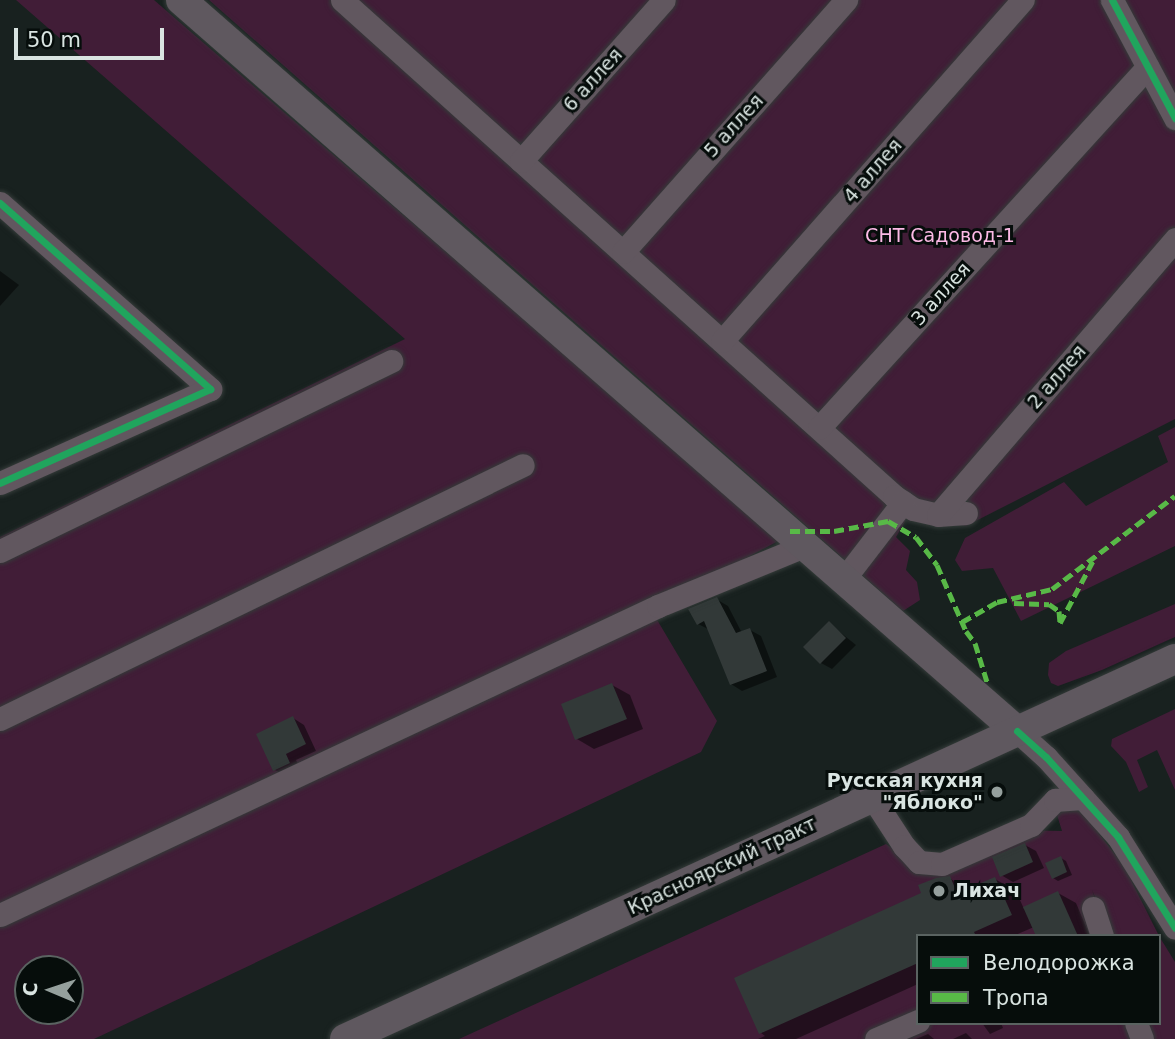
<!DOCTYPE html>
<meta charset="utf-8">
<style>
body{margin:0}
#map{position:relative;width:1175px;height:1039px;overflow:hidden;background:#18211f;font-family:"DejaVu Sans",sans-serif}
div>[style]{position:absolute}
.green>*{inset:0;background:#411d37}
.shadow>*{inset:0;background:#0007}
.building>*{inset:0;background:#323938}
.roads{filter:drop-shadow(0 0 2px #343b39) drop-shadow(0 0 2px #343b39)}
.minor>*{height:23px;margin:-11.5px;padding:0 11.5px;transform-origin:11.5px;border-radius:11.5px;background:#61575f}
.major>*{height:30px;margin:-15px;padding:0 15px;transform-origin:15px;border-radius:15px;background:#5f585f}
.quiet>*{height:5px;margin-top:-2.5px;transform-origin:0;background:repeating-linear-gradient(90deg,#58b947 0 10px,transparent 0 15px)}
.cycleway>*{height:7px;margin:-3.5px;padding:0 3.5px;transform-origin:3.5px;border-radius:3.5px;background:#20a55d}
.dots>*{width:19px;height:19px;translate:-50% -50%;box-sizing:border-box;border:4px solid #060d0b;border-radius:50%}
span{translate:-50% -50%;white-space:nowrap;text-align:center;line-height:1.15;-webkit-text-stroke:6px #060d0b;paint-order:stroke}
.street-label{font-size:19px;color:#d9e4e1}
.park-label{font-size:19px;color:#fcbae6}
.poi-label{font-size:19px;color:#d9e4e1;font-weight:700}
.right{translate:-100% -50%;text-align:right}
.left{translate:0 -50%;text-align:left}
.legend{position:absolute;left:916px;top:934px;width:245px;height:91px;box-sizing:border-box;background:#060d0b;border:2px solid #5a6361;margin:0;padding:9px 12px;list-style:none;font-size:21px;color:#d9e4e1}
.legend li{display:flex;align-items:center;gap:14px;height:35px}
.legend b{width:35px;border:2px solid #5a6361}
.north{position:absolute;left:14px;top:955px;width:70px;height:70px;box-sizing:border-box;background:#060d0b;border:2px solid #5a6361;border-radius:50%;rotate:272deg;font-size:19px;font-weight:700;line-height:28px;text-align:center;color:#d9e4e1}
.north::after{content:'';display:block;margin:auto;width:24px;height:32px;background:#95a09d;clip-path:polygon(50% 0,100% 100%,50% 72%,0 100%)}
.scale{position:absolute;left:14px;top:28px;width:150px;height:32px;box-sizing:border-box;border:4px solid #d9e4e1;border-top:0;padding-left:9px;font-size:21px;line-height:24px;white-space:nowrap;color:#d9e4e1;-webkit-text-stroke:5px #060d0b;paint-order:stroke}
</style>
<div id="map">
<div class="green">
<i style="clip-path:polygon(evenodd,16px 0,154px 0,780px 540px,696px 585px,656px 618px,717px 721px,701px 752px,94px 1039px,0 1039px,0 537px,405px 339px,16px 0,28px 969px,70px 969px,70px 1011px,28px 1011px,28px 969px)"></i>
<i style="clip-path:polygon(209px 0,1175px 0,1175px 419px,966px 526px,907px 518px,896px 537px,910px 551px,906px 570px,917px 582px,920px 600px,903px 611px)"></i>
<i style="clip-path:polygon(1175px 427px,1175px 546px,1021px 621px,993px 568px,962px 571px,955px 560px,965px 538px,1064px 482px,1086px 506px,1168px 462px,1158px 436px)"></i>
<i style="clip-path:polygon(1175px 604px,1175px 637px,1102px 670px,1058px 686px,1051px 683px,1048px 675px,1049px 663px,1066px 651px)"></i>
<i style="clip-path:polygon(1175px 709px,1175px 790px,1157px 750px,1137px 760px,1148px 787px,1139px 792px,1126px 762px,1111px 746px,1112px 739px)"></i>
<i style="clip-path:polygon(1063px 808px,1080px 809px,1124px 866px,1159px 936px,1112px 936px,1092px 890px,1108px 936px,918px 936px,918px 1023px,1139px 1023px,1145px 1039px,459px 1039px,886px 844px,908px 859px,912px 871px,1011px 830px,1062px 831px,1057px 815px)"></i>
<i style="clip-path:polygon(1159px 936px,1175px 962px,1175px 1039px,1151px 1039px,1145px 1023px,1159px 1023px)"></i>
</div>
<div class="shadow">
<i style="clip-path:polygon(0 271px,19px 285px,0 306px)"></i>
<i style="clip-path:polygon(716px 599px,728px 606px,742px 633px,750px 630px,761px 636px,777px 677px,742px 691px,731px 684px,710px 630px,698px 624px)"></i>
<i style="clip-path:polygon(830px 624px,856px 645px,832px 669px,821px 663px)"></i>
<i style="clip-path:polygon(612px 685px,630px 695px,643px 729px,594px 749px,577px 739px)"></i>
<i style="clip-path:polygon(293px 718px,304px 725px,316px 751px,296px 760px,301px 770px,286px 776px,275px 770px)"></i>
<i style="clip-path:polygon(1025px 845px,1036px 851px,1044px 868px,1013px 882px,1001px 875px)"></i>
<i style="clip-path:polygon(1061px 858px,1066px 861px,1072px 875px,1058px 881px,1053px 878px)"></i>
<i style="clip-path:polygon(949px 878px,970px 890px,995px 879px,1016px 891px,1024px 909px,1058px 893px,1076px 903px,1090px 936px,1038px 936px,1034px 927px,1013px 936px,918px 936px,918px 984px,796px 1039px,758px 1039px,765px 1036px,761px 1033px,924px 894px)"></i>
<i style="clip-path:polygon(982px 1023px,1001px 1023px,1003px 1028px,990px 1034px)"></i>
<i style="clip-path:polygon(966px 1033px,972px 1039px,953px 1039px)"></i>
<i style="clip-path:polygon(928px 1034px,934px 1039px,916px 1039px)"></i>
</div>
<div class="building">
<i style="clip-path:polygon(717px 597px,736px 633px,750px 628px,767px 671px,730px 685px,704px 621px,697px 625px,688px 609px)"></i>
<i style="clip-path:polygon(829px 621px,846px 638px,820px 664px,803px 647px)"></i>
<i style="clip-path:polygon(612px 683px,627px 719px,575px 740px,561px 704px)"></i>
<i style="clip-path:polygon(293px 716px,306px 744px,286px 754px,290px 763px,273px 771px,256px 734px)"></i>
<i style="clip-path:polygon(1025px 843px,1033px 862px,1000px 877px,992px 857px)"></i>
<i style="clip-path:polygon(1061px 856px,1067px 872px,1052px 879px,1045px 863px)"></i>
<i style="clip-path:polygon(950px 876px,957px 893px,995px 877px,1012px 915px,974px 932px,976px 936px,918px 936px,918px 963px,759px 1034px,734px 978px,921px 893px,918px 885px,936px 878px)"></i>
<i style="clip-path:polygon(1058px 891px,1078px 936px,1036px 936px,1023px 907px)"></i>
</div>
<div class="roads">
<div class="minor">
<i style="left:342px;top:0;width:742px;rotate:41.94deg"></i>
<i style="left:894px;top:496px;width:23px;rotate:34deg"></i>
<i style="left:913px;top:509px;width:26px;rotate:13deg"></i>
<i style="left:938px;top:515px;width:28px;rotate:-4deg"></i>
<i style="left:1112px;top:0;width:134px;rotate:61.9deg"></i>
<i style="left:521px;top:161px;width:215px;rotate:-48.4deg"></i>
<i style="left:0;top:203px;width:281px;rotate:41.5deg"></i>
<i style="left:210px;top:389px;width:230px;rotate:155.9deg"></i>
<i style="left:623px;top:252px;width:337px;rotate:-48.5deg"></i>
<i style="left:722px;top:341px;width:455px;rotate:-48.6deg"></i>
<i style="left:819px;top:428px;width:488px;rotate:-47.7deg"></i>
<i style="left:938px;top:515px;width:364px;rotate:-49.3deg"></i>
<i style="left:0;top:551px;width:435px;rotate:-25.9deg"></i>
<i style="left:844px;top:579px;width:97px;rotate:-52.5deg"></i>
<i style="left:0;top:719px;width:581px;rotate:-25.9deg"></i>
<i style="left:1017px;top:731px;width:39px;rotate:42deg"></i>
<i style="left:1046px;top:757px;width:108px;rotate:48deg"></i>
<i style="left:1118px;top:837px;width:107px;rotate:57.9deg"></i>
<i style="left:872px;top:797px;width:59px;rotate:56.9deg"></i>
<i style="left:904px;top:846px;width:22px;rotate:47deg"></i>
<i style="left:919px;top:862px;width:23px;rotate:5deg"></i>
<i style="left:942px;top:864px;width:97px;rotate:-23.7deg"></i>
<i style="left:1031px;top:825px;width:35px;rotate:-46deg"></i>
<i style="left:1055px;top:800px;width:28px;rotate:-4deg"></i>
<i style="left:1093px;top:908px;width:29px;rotate:72deg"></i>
<i style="left:0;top:915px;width:727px;rotate:-25.15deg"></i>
<i style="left:658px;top:606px;width:161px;rotate:-22.3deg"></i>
<i style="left:1136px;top:1023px;width:17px;rotate:69deg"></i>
<i style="left:876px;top:1039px;width:46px;rotate:-23.2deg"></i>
</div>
<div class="major">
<i style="left:181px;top:0;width:1111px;rotate:41.17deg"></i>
<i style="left:345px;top:1039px;width:913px;rotate:-24.6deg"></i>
</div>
</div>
<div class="quiet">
<i style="left:790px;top:531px;width:44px"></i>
<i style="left:834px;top:531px;width:55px;rotate:-10.5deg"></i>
<i style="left:888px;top:521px;width:32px;rotate:30deg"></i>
<i style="left:916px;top:537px;width:35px;rotate:53deg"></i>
<i style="left:937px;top:565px;width:72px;rotate:66.3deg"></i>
<i style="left:966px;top:631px;width:15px;rotate:53deg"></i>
<i style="left:975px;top:643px;width:44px;rotate:72.8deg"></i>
<i style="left:1014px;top:603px;width:35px;rotate:2deg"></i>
<i style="left:1049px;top:604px;width:12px;rotate:35deg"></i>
<i style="left:1059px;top:611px;width:12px;rotate:85deg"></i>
<i style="left:962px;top:622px;width:40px;rotate:-29.7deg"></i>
<i style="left:997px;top:602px;width:57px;rotate:-13.3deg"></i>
<i style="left:1052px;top:589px;width:154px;rotate:-37.1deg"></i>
<i style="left:1060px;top:623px;width:70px;rotate:-62deg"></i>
</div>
<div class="cycleway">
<i style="left:1112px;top:0;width:134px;rotate:61.9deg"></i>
<i style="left:0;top:203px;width:281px;rotate:41.5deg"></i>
<i style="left:210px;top:389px;width:230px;rotate:155.9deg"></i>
<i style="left:1017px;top:731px;width:39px;rotate:42deg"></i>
<i style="left:1046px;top:757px;width:108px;rotate:48deg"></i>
<i style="left:1118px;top:837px;width:107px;rotate:57.9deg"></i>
</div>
<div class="dots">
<i style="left:997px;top:792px;background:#95a09d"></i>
<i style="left:939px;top:891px;background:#95a09d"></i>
</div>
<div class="street-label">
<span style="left:593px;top:80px;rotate:-48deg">6 аллея</span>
<span style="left:734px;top:126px;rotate:-48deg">5 аллея</span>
<span style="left:873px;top:171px;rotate:-49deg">4 аллея</span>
<span style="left:941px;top:294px;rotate:-48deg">3 аллея</span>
<span style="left:1057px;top:377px;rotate:-49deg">2 аллея</span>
<span style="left:722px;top:866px;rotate:-25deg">Красноярский тракт</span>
</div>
<div class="park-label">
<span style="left:940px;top:236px">СНТ Садовод-1</span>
</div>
<div class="poi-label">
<span class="right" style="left:983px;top:792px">Русская кухня<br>"Яблоко"</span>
<span class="left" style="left:953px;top:891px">Лихач</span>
</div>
<ul class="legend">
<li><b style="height:9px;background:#20a55d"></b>Велодорожка</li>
<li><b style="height:9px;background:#58b947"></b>Тропа</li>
</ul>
<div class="north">С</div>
<div class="scale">50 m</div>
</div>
